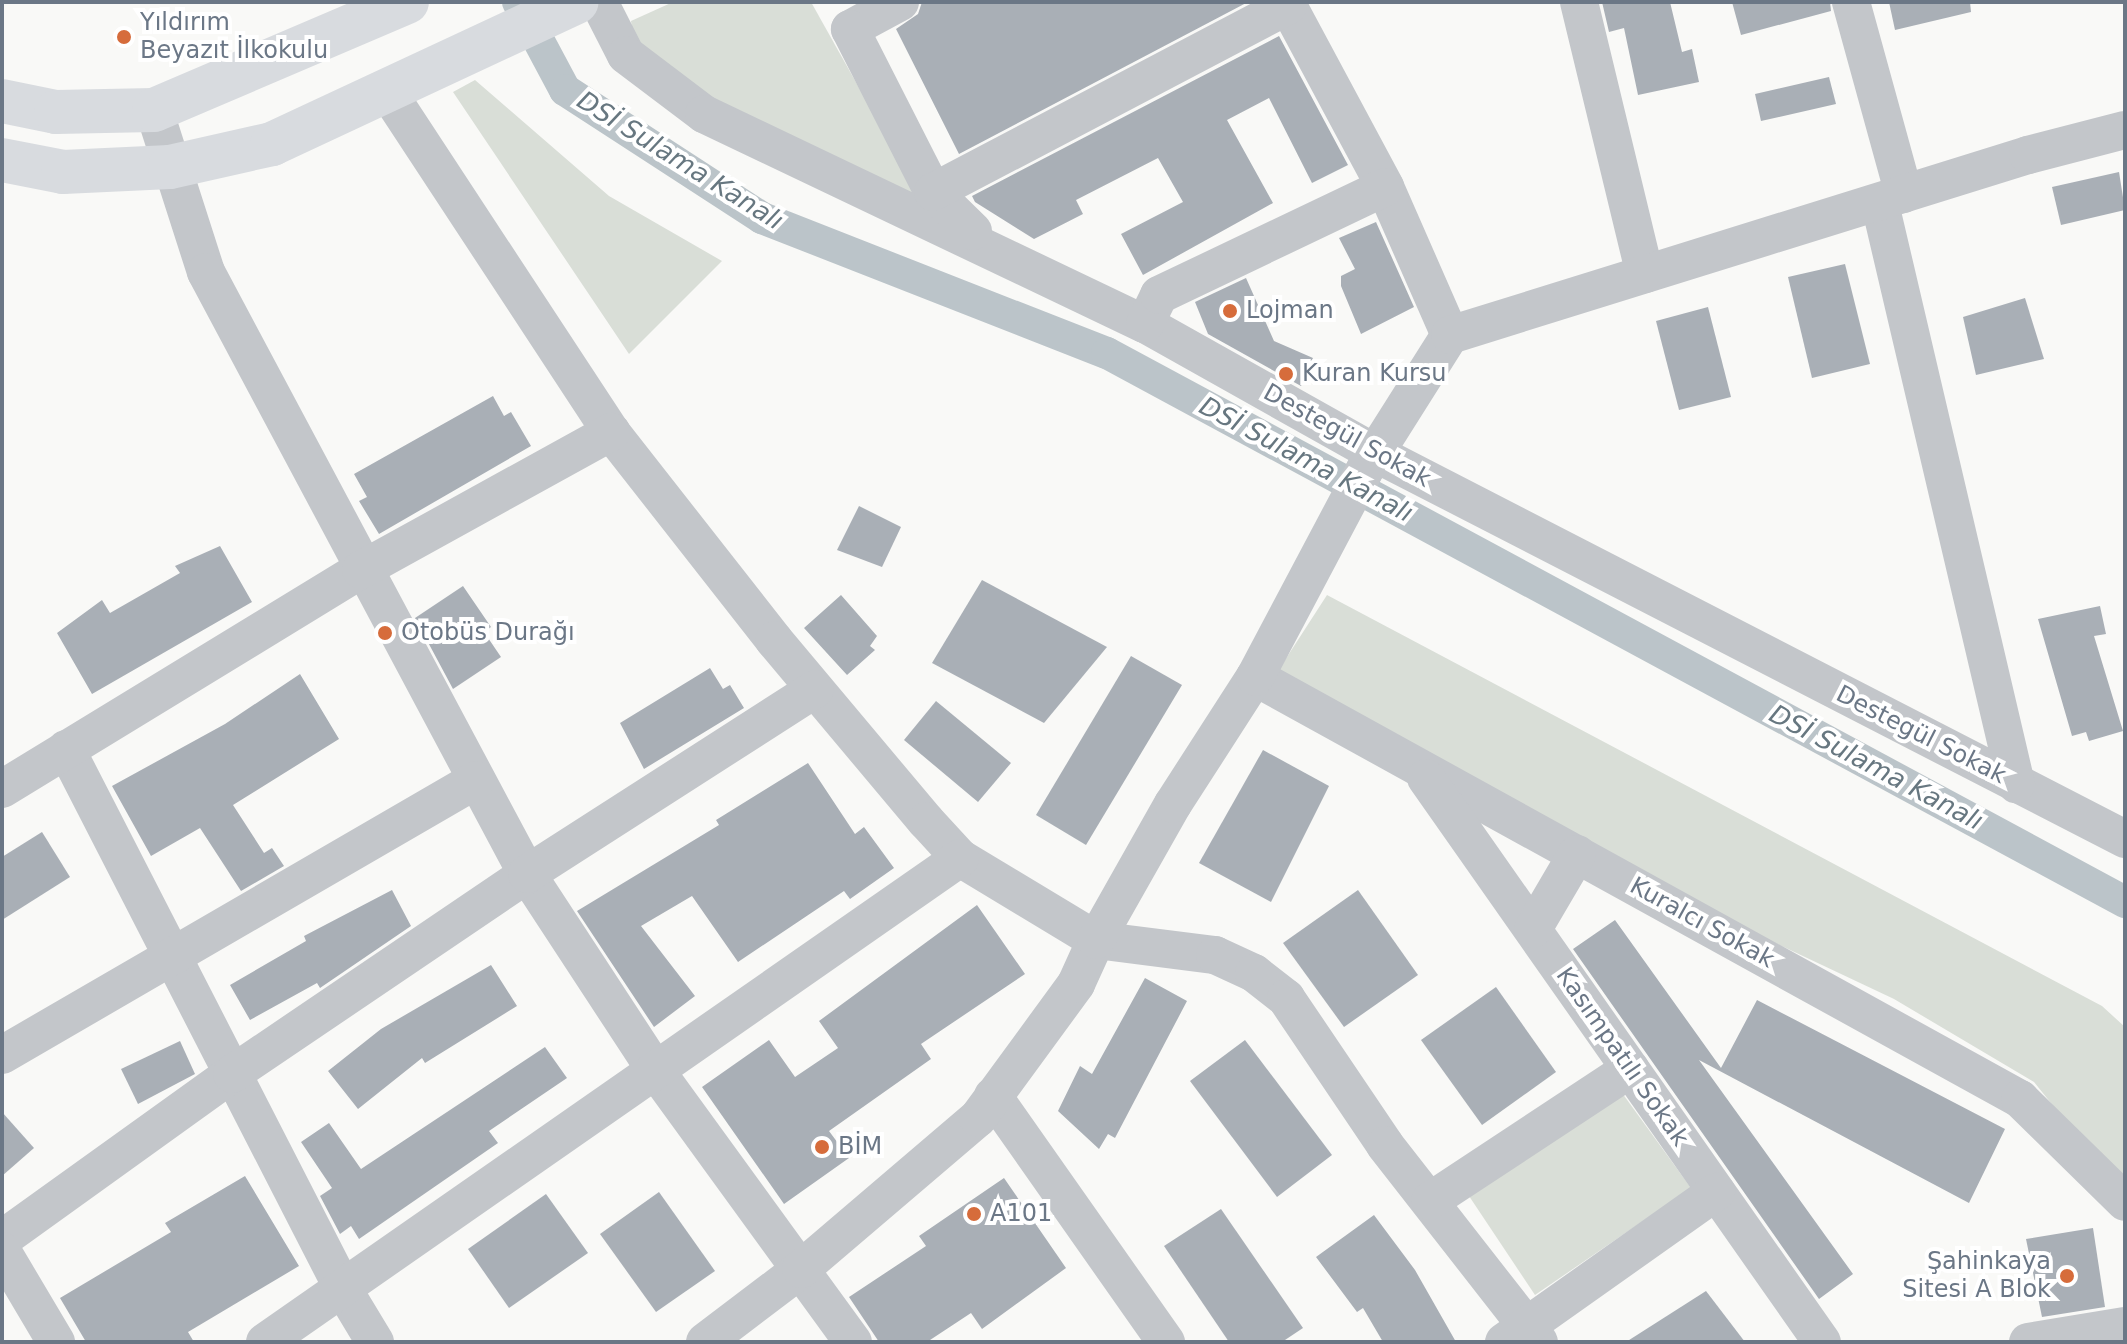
<!DOCTYPE html>
<meta charset="utf-8">
<style>
body{margin:0}
#map{position:relative;width:2127px;height:1344px;overflow:hidden;background:#f9f9f7;font-family:"DejaVu Sans",sans-serif}
div>[style]{position:absolute}
.green>*{inset:0;background:#d9ded7}
.canal>*{height:32px;margin:-16px;padding:0 16px;transform-origin:16px;border-radius:16px;background:#bbc4c9}
.building>*{inset:0;background:#a9afb6}
.minor>*{height:38px;margin:-19px;padding:0 19px;transform-origin:19px;border-radius:19px;background:#c3c6ca}
.major>*{height:44px;margin:-22px;padding:0 22px;transform-origin:22px;border-radius:22px;background:#d8dbdf}
.dots>*{width:22px;height:22px;translate:-50% -50%;box-sizing:border-box;border:4px solid #fff;border-radius:50%}
span{translate:-50% -50%;white-space:nowrap;text-align:center;line-height:1.15;-webkit-text-stroke:8px #fff;paint-order:stroke}
.poi-label{font-size:24px;color:#6b7786}
.left{translate:0 -50%;text-align:left}
.right{translate:-100% -50%;text-align:right}
.street-label{font-size:24px;color:#6b7786}
.water-label{font-size:26px;color:#677780;font-style:italic}
.frame{position:absolute;inset:0;border:4px solid #6b7786;pointer-events:none}
</style>
<div id="map">
<div class="green">
<i style="clip-path:polygon(673px 2px,811px 2px,918px 193px,901px 199px,689px 86px,634px 41px,631px 21px)"></i>
<i style="clip-path:polygon(475px 80px,609px 196px,722px 261px,629px 354px,453px 92px)"></i>
<i style="clip-path:polygon(1327px 595px,2102px 1006px,2125px 1027px,2125px 1195px,2034px 1082px,1894px 999px,1661px 889px,1274px 677px)"></i>
<i style="clip-path:polygon(1617px 1086px,1691px 1188px,1535px 1295px,1469px 1196px)"></i>
</div>
<div class="canal">
<i style="left:518px;top:2px;width:100px;rotate:61.9deg"></i>
<i style="left:565px;top:90px;width:235px;rotate:33deg"></i>
<i style="left:762px;top:218px;width:370px;rotate:21.4deg"></i>
<i style="left:1107px;top:353px;width:1157px;rotate:28.34deg"></i>
</div>
<div class="building">
<i style="clip-path:polygon(922px 2px,1248px 2px,959px 154px,896px 29px,918px 14px)"></i>
<i style="clip-path:polygon(1602px 2px,1670px 2px,1682px 52px,1692px 49px,1699px 82px,1638px 95px,1624px 28px,1609px 32px)"></i>
<i style="clip-path:polygon(1732px 2px,1830px 2px,1831px 11px,1741px 35px)"></i>
<i style="clip-path:polygon(1889px 2px,1970px 2px,1971px 12px,1895px 30px)"></i>
<i style="clip-path:polygon(1279px 36px,1348px 165px,1312px 183px,1269px 98px,1227px 120px,1273px 203px,1143px 275px,1121px 234px,1183px 202px,1158px 158px,1076px 200px,1083px 214px,1034px 239px,975px 202px,972px 196px)"></i>
<i style="clip-path:polygon(1829px 77px,1836px 104px,1761px 121px,1755px 94px)"></i>
<i style="clip-path:polygon(2119px 172px,2125px 210px,2061px 225px,2052px 187px)"></i>
<i style="clip-path:polygon(1376px 222px,1414px 307px,1361px 334px,1341px 286px,1341px 276px,1355px 269px,1339px 238px)"></i>
<i style="clip-path:polygon(1845px 264px,1870px 364px,1812px 378px,1788px 277px)"></i>
<i style="clip-path:polygon(1246px 278px,1274px 341px,1313px 358px,1301px 386px,1208px 334px,1195px 302px)"></i>
<i style="clip-path:polygon(2025px 298px,2044px 359px,1976px 375px,1963px 317px)"></i>
<i style="clip-path:polygon(1708px 307px,1731px 397px,1679px 410px,1656px 321px)"></i>
<i style="clip-path:polygon(493px 396px,504px 416px,511px 412px,531px 446px,379px 534px,359px 501px,367px 497px,354px 474px)"></i>
<i style="clip-path:polygon(859px 506px,901px 527px,882px 567px,837px 550px)"></i>
<i style="clip-path:polygon(220px 546px,252px 602px,92px 694px,57px 633px,102px 600px,110px 613px,180px 573px,175px 566px)"></i>
<i style="clip-path:polygon(982px 580px,1107px 647px,1044px 723px,932px 663px)"></i>
<i style="clip-path:polygon(463px 586px,491px 627px,484px 632px,501px 657px,453px 689px,415px 618px)"></i>
<i style="clip-path:polygon(841px 595px,877px 636px,870px 646px,875px 650px,847px 675px,804px 628px)"></i>
<i style="clip-path:polygon(2100px 606px,2106px 634px,2094px 636px,2123px 731px,2089px 741px,2086px 732px,2072px 736px,2038px 619px)"></i>
<i style="clip-path:polygon(1131px 656px,1182px 685px,1086px 845px,1036px 815px)"></i>
<i style="clip-path:polygon(710px 668px,723px 689px,730px 685px,744px 708px,644px 769px,620px 723px)"></i>
<i style="clip-path:polygon(300px 674px,339px 739px,233px 805px,264px 853px,272px 848px,284px 866px,241px 891px,200px 828px,151px 856px,112px 786px,225px 724px)"></i>
<i style="clip-path:polygon(936px 701px,1011px 763px,978px 802px,904px 740px)"></i>
<i style="clip-path:polygon(1263px 750px,1329px 786px,1271px 902px,1199px 863px)"></i>
<i style="clip-path:polygon(808px 763px,855px 834px,864px 827px,894px 868px,850px 899px,844px 891px,738px 962px,692px 896px,641px 926px,695px 996px,654px 1027px,577px 911px,719px 825px,716px 820px)"></i>
<i style="clip-path:polygon(42px 832px,70px 877px,2px 920px,2px 857px)"></i>
<i style="clip-path:polygon(392px 890px,411px 926px,320px 988px,317px 983px,250px 1020px,230px 985px,306px 941px,304px 936px)"></i>
<i style="clip-path:polygon(1358px 890px,1418px 975px,1344px 1027px,1283px 943px)"></i>
<i style="clip-path:polygon(977px 905px,1025px 974px,921px 1044px,931px 1059px,829px 1131px,849px 1158px,784px 1204px,702px 1087px,769px 1040px,795px 1077px,838px 1048px,819px 1021px)"></i>
<i style="clip-path:polygon(1615px 920px,1721px 1068px,1757px 1000px,2005px 1129px,1969px 1203px,1699px 1060px,1853px 1274px,1819px 1299px,1573px 949px)"></i>
<i style="clip-path:polygon(491px 965px,517px 1006px,425px 1063px,422px 1058px,358px 1109px,328px 1071px,381px 1029px)"></i>
<i style="clip-path:polygon(1145px 978px,1187px 1001px,1115px 1138px,1108px 1134px,1099px 1149px,1058px 1111px,1080px 1066px,1092px 1074px)"></i>
<i style="clip-path:polygon(1496px 987px,1556px 1072px,1482px 1125px,1421px 1040px)"></i>
<i style="clip-path:polygon(1245px 1040px,1332px 1155px,1277px 1197px,1190px 1081px)"></i>
<i style="clip-path:polygon(180px 1041px,195px 1074px,138px 1104px,121px 1069px)"></i>
<i style="clip-path:polygon(545px 1047px,567px 1078px,489px 1131px,498px 1143px,359px 1239px,351px 1226px,340px 1234px,320px 1196px,332px 1188px,301px 1142px,329px 1123px,361px 1169px)"></i>
<i style="clip-path:polygon(2px 1112px,34px 1148px,2px 1176px)"></i>
<i style="clip-path:polygon(245px 1176px,299px 1266px,188px 1332px,194px 1342px,86px 1342px,60px 1298px,171px 1232px,165px 1223px)"></i>
<i style="clip-path:polygon(1004px 1178px,1066px 1268px,982px 1329px,971px 1313px,927px 1342px,879px 1342px,849px 1297px,926px 1246px,919px 1236px)"></i>
<i style="clip-path:polygon(659px 1192px,715px 1271px,656px 1312px,600px 1234px)"></i>
<i style="clip-path:polygon(546px 1194px,588px 1253px,509px 1308px,468px 1249px)"></i>
<i style="clip-path:polygon(1221px 1209px,1303px 1328px,1282px 1342px,1229px 1342px,1164px 1246px)"></i>
<i style="clip-path:polygon(1374px 1215px,1415px 1270px,1456px 1342px,1383px 1342px,1363px 1308px,1357px 1312px,1316px 1257px)"></i>
<i style="clip-path:polygon(2093px 1228px,2105px 1307px,2042px 1317px,2026px 1239px)"></i>
<i style="clip-path:polygon(1706px 1291px,1745px 1342px,1626px 1342px)"></i>
</div>
<div class="minor">
<i style="left:599px;top:2px;width:59px;rotate:63deg"></i>
<i style="left:626px;top:55px;width:98px;rotate:37.1deg"></i>
<i style="left:704px;top:114px;width:488px;rotate:25.5deg"></i>
<i style="left:1145px;top:324px;width:266px;rotate:29.3deg"></i>
<i style="left:1377px;top:454px;width:841px;rotate:27.24deg"></i>
<i style="left:900px;top:2px;width:57px;rotate:151.6deg"></i>
<i style="left:850px;top:29px;width:183px;rotate:63deg"></i>
<i style="left:1286px;top:2px;width:210px;rotate:61.8deg"></i>
<i style="left:1385px;top:187px;width:162px;rotate:66.3deg"></i>
<i style="left:1579px;top:2px;width:280px;rotate:76.4deg"></i>
<i style="left:1851px;top:2px;width:199px;rotate:74.6deg"></i>
<i style="left:387px;top:91px;width:408px;rotate:56.7deg"></i>
<i style="left:611px;top:432px;width:264px;rotate:51.9deg"></i>
<i style="left:774px;top:640px;width:236px;rotate:50deg"></i>
<i style="left:926px;top:821px;width:50px;rotate:47.4deg"></i>
<i style="left:960px;top:858px;width:159px;rotate:31.1deg"></i>
<i style="left:1096px;top:940px;width:120px;rotate:7.2deg"></i>
<i style="left:1215px;top:955px;width:43px;rotate:24.8deg"></i>
<i style="left:1254px;top:973px;width:41px;rotate:38deg"></i>
<i style="left:1286px;top:998px;width:177px;rotate:56deg"></i>
<i style="left:1385px;top:1145px;width:250px;rotate:52deg"></i>
<i style="left:154px;top:110px;width:170px;rotate:72.2deg"></i>
<i style="left:206px;top:272px;width:682px;rotate:61.93deg"></i>
<i style="left:527px;top:874px;width:235px;rotate:56.8deg"></i>
<i style="left:656px;top:1071px;width:335px;rotate:54deg"></i>
<i style="left:1880px;top:204px;width:596px;rotate:76.8deg"></i>
<i style="left:973px;top:231px;width:56px;rotate:-135.7deg"></i>
<i style="left:933px;top:192px;width:401px;rotate:-27.7deg"></i>
<i style="left:1145px;top:324px;width:32px;rotate:-64deg"></i>
<i style="left:1159px;top:295px;width:250px;rotate:-25.5deg"></i>
<i style="left:1255px;top:677px;width:874px;rotate:28.88deg"></i>
<i style="left:2020px;top:1099px;width:147px;rotate:44.4deg"></i>
<i style="left:66px;top:749px;width:607px;rotate:62.84deg"></i>
<i style="left:343px;top:1289px;width:62px;rotate:58.9deg"></i>
<i style="left:1426px;top:778px;width:689px;rotate:54.93deg"></i>
<i style="left:2px;top:789px;width:421px;rotate:-31.4deg"></i>
<i style="left:361px;top:570px;width:286px;rotate:-28.9deg"></i>
<i style="left:1533px;top:929px;width:87px;rotate:-59.6deg"></i>
<i style="left:2px;top:1055px;width:548px;rotate:-30.12deg"></i>
<i style="left:993px;top:1096px;width:301px;rotate:54.9deg"></i>
<i style="left:1430px;top:1201px;width:240px;rotate:-33.4deg"></i>
<i style="left:2px;top:1239px;width:283px;rotate:-35.7deg"></i>
<i style="left:232px;top:1074px;width:356px;rotate:-34.1deg"></i>
<i style="left:527px;top:874px;width:342px;rotate:-32.7deg"></i>
<i style="left:2px;top:1251px;width:106px;rotate:59.3deg"></i>
<i style="left:265px;top:1342px;width:847px;rotate:-34.85deg"></i>
<i style="left:705px;top:1342px;width:121px;rotate:-37.2deg"></i>
<i style="left:801px;top:1269px;width:233px;rotate:-40.5deg"></i>
<i style="left:978px;top:1118px;width:166px;rotate:-53.8deg"></i>
<i style="left:1076px;top:984px;width:48px;rotate:-65.6deg"></i>
<i style="left:1096px;top:940px;width:156px;rotate:-60.5deg"></i>
<i style="left:1173px;top:804px;width:151px;rotate:-57.2deg"></i>
<i style="left:1255px;top:677px;width:233px;rotate:-62.1deg"></i>
<i style="left:1364px;top:471px;width:161px;rotate:-57.7deg"></i>
<i style="left:1450px;top:335px;width:605px;rotate:-17.3deg"></i>
<i style="left:2028px;top:155px;width:100px;rotate:-14.5deg"></i>
<i style="left:1504px;top:1342px;width:260px;rotate:-35.3deg"></i>
<i style="left:2028px;top:1342px;width:98px;rotate:-9.4deg"></i>
</div>
<div class="major">
<i style="left:2px;top:101px;width:55px;rotate:11.5deg"></i>
<i style="left:56px;top:112px;width:98px;rotate:-1.2deg"></i>
<i style="left:154px;top:110px;width:275px;rotate:-23.1deg"></i>
<i style="left:2px;top:160px;width:62px;rotate:11.1deg"></i>
<i style="left:63px;top:172px;width:107px;rotate:-2.7deg"></i>
<i style="left:170px;top:167px;width:105px;rotate:-12.7deg"></i>
<i style="left:272px;top:144px;width:336px;rotate:-25deg"></i>
</div>
<div class="dots">
<i style="left:124px;top:37px;background:#d66c3b"></i>
<i style="left:1230px;top:311px;background:#d66c3b"></i>
<i style="left:1286px;top:374px;background:#d66c3b"></i>
<i style="left:385px;top:633px;background:#d66c3b"></i>
<i style="left:822px;top:1147px;background:#d66c3b"></i>
<i style="left:974px;top:1214px;background:#d66c3b"></i>
<i style="left:2067px;top:1276px;background:#d66c3b"></i>
</div>
<div class="poi-label">
<span class="left" style="left:140px;top:37px">Yıldırım<br>Beyazıt İlkokulu</span>
<span class="left" style="left:1246px;top:311px">Lojman</span>
<span class="left" style="left:1302px;top:374px">Kuran Kursu</span>
<span class="left" style="left:401px;top:633px">Otobüs Durağı</span>
<span class="left" style="left:838px;top:1147px">BİM</span>
<span class="left" style="left:990px;top:1214px">A101</span>
<span class="right" style="left:2051px;top:1276px">Şahinkaya<br>Sitesi A Blok</span>
</div>
<div class="street-label">
<span style="left:1347px;top:436px;rotate:29deg">Destegül Sokak</span>
<span style="left:1921px;top:735px;rotate:27deg">Destegül Sokak</span>
<span style="left:1702px;top:923px;rotate:29deg">Kuralcı Sokak</span>
<span style="left:1622px;top:1057px;rotate:55deg">Kasımpatılı Sokak</span>
</div>
<div class="water-label">
<span style="left:680px;top:161px;rotate:32deg">DSİ Sulama Kanalı</span>
<span style="left:1306px;top:460px;rotate:28deg">DSİ Sulama Kanalı</span>
<span style="left:1876px;top:768px;rotate:28deg">DSİ Sulama Kanalı</span>
</div>
<div class="frame"></div>
</div>
